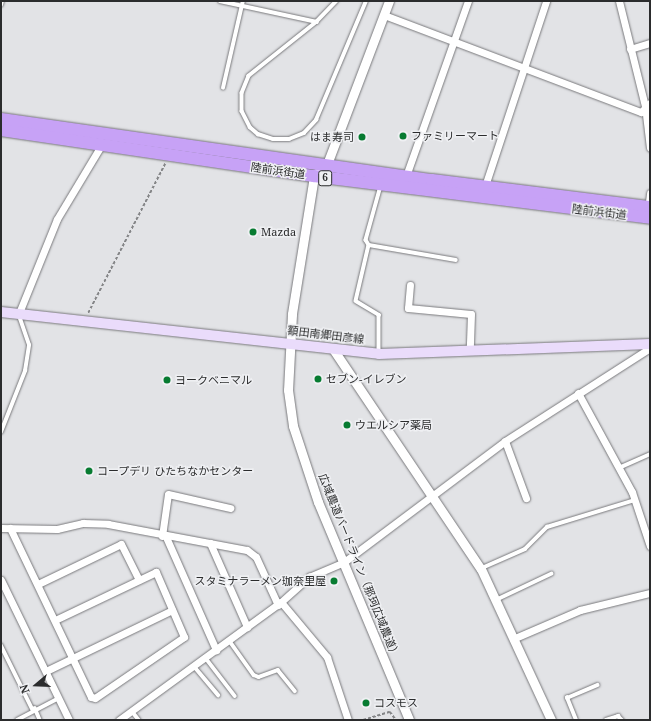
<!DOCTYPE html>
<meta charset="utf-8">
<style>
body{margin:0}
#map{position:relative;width:651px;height:721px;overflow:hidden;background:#e2e3e6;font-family:"Noto Serif","Noto Sans JP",serif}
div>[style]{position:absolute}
.path>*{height:1.5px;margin-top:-0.75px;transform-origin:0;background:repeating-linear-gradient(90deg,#848587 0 3px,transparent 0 5px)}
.roads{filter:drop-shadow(0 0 1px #79797c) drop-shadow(0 0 1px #79797c)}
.service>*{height:3.5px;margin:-1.75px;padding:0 1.75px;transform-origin:1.75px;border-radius:1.75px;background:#fff}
.minor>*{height:7px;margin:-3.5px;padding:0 3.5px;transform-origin:3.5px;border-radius:3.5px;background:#fff}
.tertiary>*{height:9px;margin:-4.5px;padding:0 4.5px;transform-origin:4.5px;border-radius:4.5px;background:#fff}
.secondary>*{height:10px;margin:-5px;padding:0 5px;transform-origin:5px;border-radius:5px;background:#eadcfb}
.trunk>*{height:12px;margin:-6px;padding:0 6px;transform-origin:6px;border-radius:6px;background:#c7a2f6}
.dots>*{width:11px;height:11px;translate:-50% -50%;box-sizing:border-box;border:2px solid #eff0f3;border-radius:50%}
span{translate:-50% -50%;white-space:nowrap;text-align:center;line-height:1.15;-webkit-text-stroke:3px #eff0f3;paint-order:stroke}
.shield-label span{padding:1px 3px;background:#eff0f3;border:1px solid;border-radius:3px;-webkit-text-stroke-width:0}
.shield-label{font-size:10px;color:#2b2c2d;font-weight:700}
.poi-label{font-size:11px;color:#2b2c2d}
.left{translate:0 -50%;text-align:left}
.right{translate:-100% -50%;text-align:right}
.street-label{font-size:11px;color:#2b2c2d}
.frame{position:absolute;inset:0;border:2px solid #2b2c2d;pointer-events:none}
.north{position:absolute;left:16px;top:665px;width:40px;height:40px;-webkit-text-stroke:3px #eff0f3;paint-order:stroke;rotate:251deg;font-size:11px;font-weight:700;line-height:16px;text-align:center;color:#2b2c2d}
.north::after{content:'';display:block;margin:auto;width:14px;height:18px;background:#2b2c2d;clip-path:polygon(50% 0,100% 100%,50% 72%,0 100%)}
</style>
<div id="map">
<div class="path">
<i style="left:88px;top:313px;width:168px;rotate:-62.7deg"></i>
<i style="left:363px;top:720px;width:28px;rotate:-17deg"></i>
<i style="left:390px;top:712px;width:10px;rotate:53deg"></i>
</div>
<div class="roads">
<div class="service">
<i style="left:220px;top:1px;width:99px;rotate:12.2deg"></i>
<i style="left:337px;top:1px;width:29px;rotate:134deg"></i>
<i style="left:317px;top:22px;width:87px;rotate:141.5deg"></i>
<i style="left:249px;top:76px;width:18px;rotate:112deg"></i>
<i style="left:242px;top:93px;width:18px;rotate:90deg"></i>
<i style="left:242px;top:111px;width:18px;rotate:63deg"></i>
<i style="left:250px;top:127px;width:11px;rotate:41deg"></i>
<i style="left:258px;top:134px;width:16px;rotate:18deg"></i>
<i style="left:273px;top:139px;width:16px"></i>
<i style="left:289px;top:139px;width:16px;rotate:-22deg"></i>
<i style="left:304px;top:133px;width:18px;rotate:-47deg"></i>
<i style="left:316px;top:120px;width:129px;rotate:-67.2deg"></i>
<i style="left:1px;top:5px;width:4px;rotate:-76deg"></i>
<i style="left:223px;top:88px;width:89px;rotate:-77.1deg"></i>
<i style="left:381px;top:186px;width:56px;rotate:105.5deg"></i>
<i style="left:366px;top:240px;width:6px;rotate:59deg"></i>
<i style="left:369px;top:245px;width:88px;rotate:9.8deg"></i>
<i style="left:369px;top:245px;width:57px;rotate:103.1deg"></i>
<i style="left:356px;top:301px;width:27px;rotate:31deg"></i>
<i style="left:379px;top:315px;width:37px;rotate:90deg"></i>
<i style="left:1px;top:432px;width:66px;rotate:-68.5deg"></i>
<i style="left:25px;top:371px;width:26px;rotate:-81deg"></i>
<i style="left:29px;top:345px;width:31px;rotate:-109deg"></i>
<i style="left:619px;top:468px;width:34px;rotate:-24deg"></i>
<i style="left:482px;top:568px;width:47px;rotate:-23.8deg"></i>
<i style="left:525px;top:549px;width:31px;rotate:-45deg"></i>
<i style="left:547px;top:527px;width:92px;rotate:-17.1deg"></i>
<i style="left:498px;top:599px;width:59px;rotate:-25.3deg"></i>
<i style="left:229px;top:640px;width:43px;rotate:54.5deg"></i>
<i style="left:254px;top:675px;width:5px;rotate:22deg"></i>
<i style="left:259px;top:677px;width:20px;rotate:-20deg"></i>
<i style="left:278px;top:670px;width:27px;rotate:51deg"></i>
<i style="left:1px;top:645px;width:72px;rotate:63.8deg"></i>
<i style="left:205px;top:657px;width:49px;rotate:52.4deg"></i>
<i style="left:194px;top:666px;width:38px;rotate:50deg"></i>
<i style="left:35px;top:708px;width:13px;rotate:67deg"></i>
<i style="left:132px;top:711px;width:11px;rotate:52deg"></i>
<i style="left:17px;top:720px;width:47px;rotate:-27.6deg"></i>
<i style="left:576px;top:720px;width:24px;rotate:-112deg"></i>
<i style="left:567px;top:698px;width:33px;rotate:-23deg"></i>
<i style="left:606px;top:720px;width:13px;rotate:-18deg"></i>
<i style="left:618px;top:716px;width:6px;rotate:45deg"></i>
</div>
<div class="minor">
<i style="left:619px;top:1px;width:108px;rotate:76.1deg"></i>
<i style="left:645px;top:106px;width:42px;rotate:83.2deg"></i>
<i style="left:384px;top:15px;width:275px;rotate:20.7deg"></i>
<i style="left:641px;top:112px;width:13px;rotate:-45deg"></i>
<i style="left:630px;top:49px;width:21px;rotate:-17deg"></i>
<i style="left:406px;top:176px;width:186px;rotate:-70.5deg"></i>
<i style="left:484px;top:189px;width:198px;rotate:-71.7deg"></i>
<i style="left:648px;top:210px;width:17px;rotate:-83deg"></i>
<i style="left:410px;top:285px;width:23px;rotate:95deg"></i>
<i style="left:408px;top:308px;width:63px;rotate:5.4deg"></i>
<i style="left:471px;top:314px;width:37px;rotate:92deg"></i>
<i style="left:19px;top:313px;width:101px;rotate:-68deg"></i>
<i style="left:57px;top:219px;width:87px;rotate:-59deg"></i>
<i style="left:578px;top:393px;width:113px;rotate:61.4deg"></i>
<i style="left:632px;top:492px;width:57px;rotate:71.6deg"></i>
<i style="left:505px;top:441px;width:61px;rotate:69.8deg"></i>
<i style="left:1px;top:528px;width:56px;rotate:1deg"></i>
<i style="left:57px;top:529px;width:27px;rotate:-13deg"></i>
<i style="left:83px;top:523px;width:25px;rotate:2deg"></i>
<i style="left:108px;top:524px;width:141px;rotate:10.6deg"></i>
<i style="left:247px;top:550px;width:11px;rotate:38deg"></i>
<i style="left:256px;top:557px;width:53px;rotate:65.4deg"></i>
<i style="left:10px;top:528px;width:187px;rotate:64.4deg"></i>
<i style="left:91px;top:697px;width:4px;rotate:14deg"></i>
<i style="left:95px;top:698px;width:108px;rotate:-34.4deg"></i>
<i style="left:184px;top:637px;width:71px;rotate:-113.3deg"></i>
<i style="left:156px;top:572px;width:112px;rotate:154.6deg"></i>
<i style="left:162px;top:536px;width:42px;rotate:-81.9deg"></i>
<i style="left:168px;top:494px;width:64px;rotate:12.7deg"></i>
<i style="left:166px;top:537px;width:124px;rotate:66.1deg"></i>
<i style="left:210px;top:543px;width:92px;rotate:66.2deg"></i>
<i style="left:1px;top:580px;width:156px;rotate:64.1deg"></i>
<i style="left:38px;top:584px;width:92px;rotate:-25.7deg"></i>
<i style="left:121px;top:544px;width:40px;rotate:63.4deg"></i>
<i style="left:281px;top:602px;width:72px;rotate:50.1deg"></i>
<i style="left:327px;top:657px;width:66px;rotate:71.6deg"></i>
<i style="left:515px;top:638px;width:71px;rotate:-23.3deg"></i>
<i style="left:580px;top:610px;width:72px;rotate:-13.7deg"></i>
<i style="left:46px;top:671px;width:140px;rotate:-25.8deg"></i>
<i style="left:119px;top:720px;width:200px;rotate:-36.1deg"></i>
<i style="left:281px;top:602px;width:38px;rotate:-42deg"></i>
<i style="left:309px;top:577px;width:38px;rotate:-23deg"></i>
<i style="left:344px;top:562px;width:201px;rotate:-36.9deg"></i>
<i style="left:505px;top:441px;width:172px;rotate:-32.7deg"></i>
</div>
<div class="tertiary">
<i style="left:389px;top:1px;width:174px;rotate:110.8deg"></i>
<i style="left:327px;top:164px;width:18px;rotate:137deg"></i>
<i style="left:314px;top:176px;width:140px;rotate:99.1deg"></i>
<i style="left:292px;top:314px;width:76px;rotate:93deg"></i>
<i style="left:288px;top:390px;width:36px;rotate:82deg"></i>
<i style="left:293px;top:426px;width:80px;rotate:71.8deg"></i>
<i style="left:318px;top:502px;width:236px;rotate:67.3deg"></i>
<i style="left:333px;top:349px;width:265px;rotate:56.1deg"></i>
<i style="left:481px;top:569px;width:166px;rotate:65.1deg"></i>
</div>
<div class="secondary">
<i style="left:1px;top:312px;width:380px;rotate:6.3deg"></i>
<i style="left:379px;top:354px;width:271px;rotate:-2.1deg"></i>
</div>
<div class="trunk">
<i style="left:1px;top:119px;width:435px;rotate:8.1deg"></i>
<i style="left:432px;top:180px;width:220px;rotate:7.1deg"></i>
<i style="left:1px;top:130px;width:316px;rotate:8.4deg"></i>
<i style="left:314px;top:176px;width:339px;rotate:7.1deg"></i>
</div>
</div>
<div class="dots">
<i style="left:403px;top:136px;background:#077b31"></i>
<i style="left:362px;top:137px;background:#077b31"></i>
<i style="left:253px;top:232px;background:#077b31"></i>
<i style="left:318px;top:379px;background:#077b31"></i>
<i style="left:167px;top:380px;background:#077b31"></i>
<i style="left:347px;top:425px;background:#077b31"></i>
<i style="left:89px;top:471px;background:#077b31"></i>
<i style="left:334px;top:581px;background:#077b31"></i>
<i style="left:366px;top:703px;background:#077b31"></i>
</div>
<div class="shield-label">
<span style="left:325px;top:178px">6</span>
</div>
<div class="poi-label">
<span class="left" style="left:411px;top:136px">ファミリーマート</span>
<span class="right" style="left:354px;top:137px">はま寿司</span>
<span class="left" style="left:261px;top:232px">Mazda</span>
<span class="left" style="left:326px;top:379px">セブン-イレブン</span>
<span class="left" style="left:175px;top:380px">ヨークベニマル</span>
<span class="left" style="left:355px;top:425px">ウエルシア薬局</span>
<span class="left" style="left:97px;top:471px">コープデリ ひたちなかセンター</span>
<span class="right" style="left:326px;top:581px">スタミナラーメン珈奈里屋</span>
<span class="left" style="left:374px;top:703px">コスモス</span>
</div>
<div class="street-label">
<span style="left:278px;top:171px;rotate:8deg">陸前浜街道</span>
<span style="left:599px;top:212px;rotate:7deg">陸前浜街道</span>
<span style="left:326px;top:335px;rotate:7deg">額田南郷田彦線</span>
<span style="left:359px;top:566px;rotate:68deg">広域農道バードライン（那珂広域農道）</span>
</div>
<div class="frame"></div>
<div class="north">N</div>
</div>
